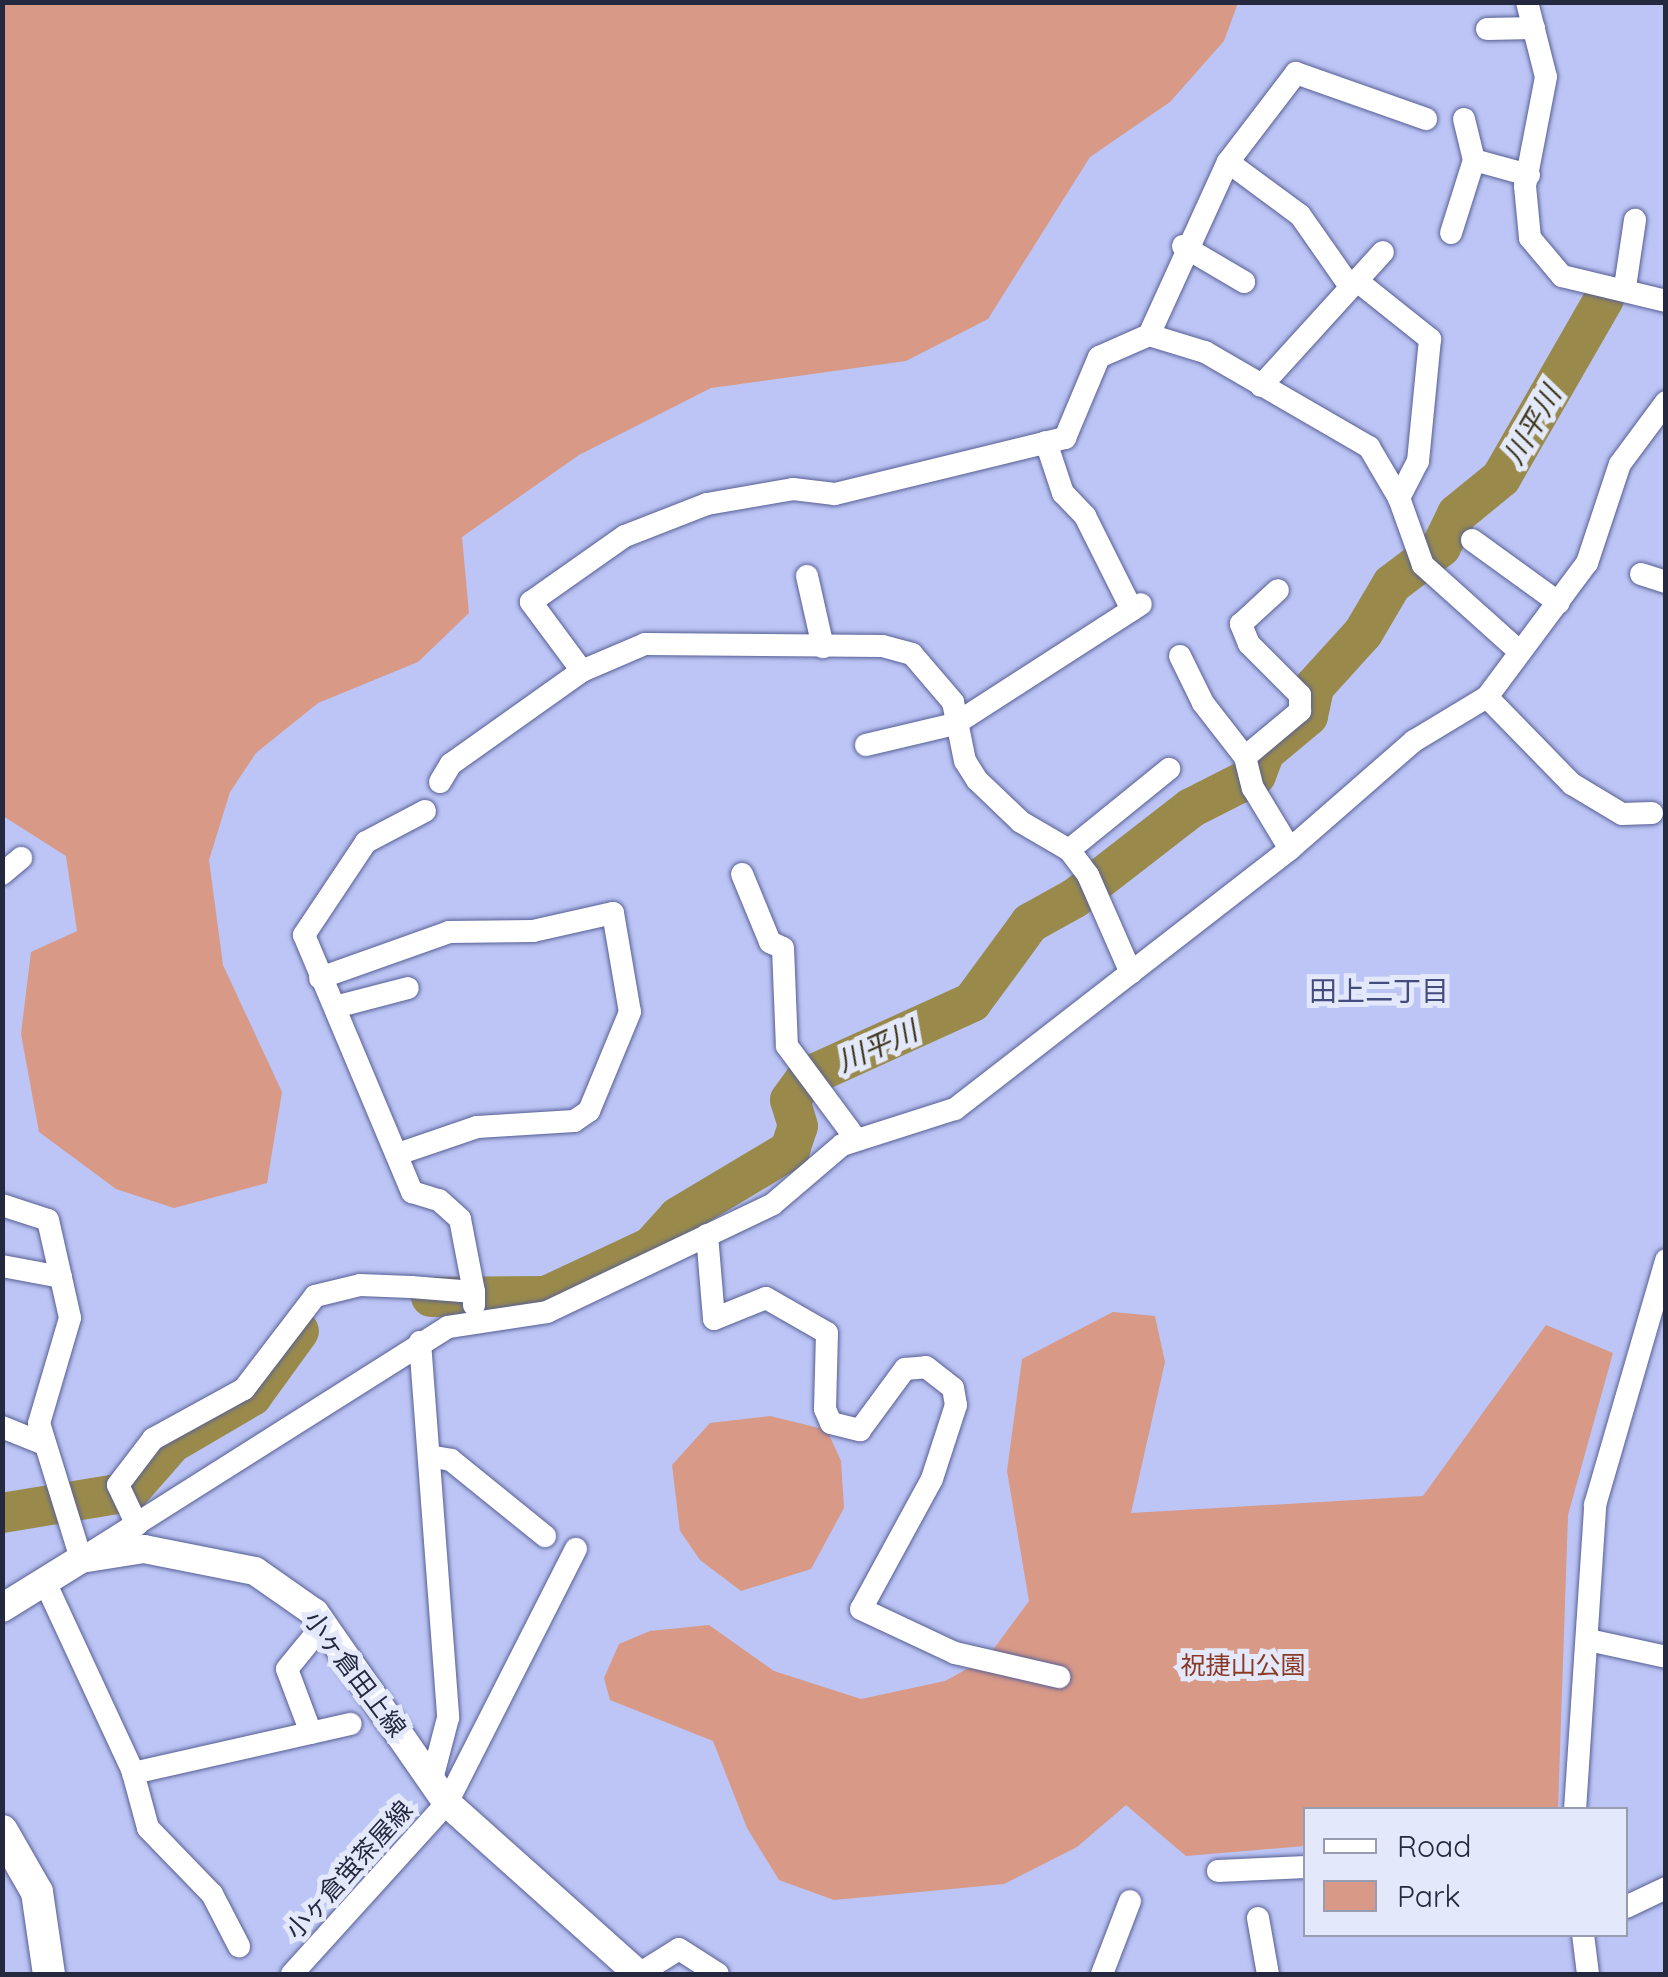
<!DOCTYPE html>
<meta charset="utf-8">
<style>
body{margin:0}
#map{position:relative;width:1668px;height:1977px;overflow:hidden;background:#bcc5f5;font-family:Quicksand,"Noto Sans JP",sans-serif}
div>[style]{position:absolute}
.green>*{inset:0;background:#d89987}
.river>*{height:40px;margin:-20px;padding:0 20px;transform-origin:20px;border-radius:20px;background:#998a4c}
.roads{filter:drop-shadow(0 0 2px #575f94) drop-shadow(0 0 2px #575f94)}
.minor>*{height:22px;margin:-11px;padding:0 11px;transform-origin:11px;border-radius:11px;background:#fff}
.major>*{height:28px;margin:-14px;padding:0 14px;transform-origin:14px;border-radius:14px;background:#fff}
.highway>*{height:32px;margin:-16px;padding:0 16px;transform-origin:16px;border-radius:16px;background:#fff}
span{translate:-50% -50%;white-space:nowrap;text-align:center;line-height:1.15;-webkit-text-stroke:10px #e4e8fb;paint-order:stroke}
.park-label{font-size:25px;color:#8a3a24}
.street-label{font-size:25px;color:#252940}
.water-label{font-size:28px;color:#393315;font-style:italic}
.neighbourhood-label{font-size:28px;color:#444b7e}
.frame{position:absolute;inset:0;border:5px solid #252940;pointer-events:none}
.legend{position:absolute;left:1303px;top:1807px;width:325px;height:130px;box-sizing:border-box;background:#e4e8fb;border:2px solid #989cb0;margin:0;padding:12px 18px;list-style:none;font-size:30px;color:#252940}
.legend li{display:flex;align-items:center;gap:20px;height:50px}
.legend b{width:50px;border:2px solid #989cb0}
</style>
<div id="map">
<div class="green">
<i style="clip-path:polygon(2px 3px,3px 2px,1238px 3px,1224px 41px,1170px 102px,1090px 157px,988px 319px,906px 361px,711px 388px,579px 455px,462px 537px,469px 613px,418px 662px,318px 703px,256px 753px,230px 792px,209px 860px,223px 965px,282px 1092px,267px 1183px,174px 1208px,116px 1189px,39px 1132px,21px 1034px,31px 952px,77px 931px,66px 856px,3px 816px)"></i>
<i style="clip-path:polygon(1113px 1312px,1155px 1316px,1165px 1362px,1131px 1513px,1423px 1496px,1546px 1325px,1613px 1353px,1568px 1515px,1558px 1809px,1306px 1810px,1305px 1846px,1186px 1856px,1126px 1805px,1077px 1847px,1004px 1884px,834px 1900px,779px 1880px,747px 1828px,713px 1741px,610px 1700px,604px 1678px,619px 1644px,650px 1631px,709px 1625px,774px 1671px,861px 1699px,945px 1681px,987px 1658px,1029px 1601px,1007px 1471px,1022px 1359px)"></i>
<i style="clip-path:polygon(770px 1416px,827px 1430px,841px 1461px,844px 1508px,811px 1569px,741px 1591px,700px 1560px,680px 1531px,672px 1465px,710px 1423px)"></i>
</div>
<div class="river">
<i style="left:431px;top:1297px;width:115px;rotate:-0.5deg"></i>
<i style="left:546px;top:1296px;width:116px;rotate:-25deg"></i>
<i style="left:651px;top:1247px;width:40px;rotate:-48deg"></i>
<i style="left:678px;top:1217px;width:131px;rotate:-30.9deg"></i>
<i style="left:790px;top:1150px;width:25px;rotate:-72deg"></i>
<i style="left:798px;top:1126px;width:27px;rotate:-107deg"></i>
<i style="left:790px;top:1100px;width:29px;rotate:-54deg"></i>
<i style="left:807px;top:1077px;width:181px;rotate:-24.4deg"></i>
<i style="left:972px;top:1002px;width:98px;rotate:-53.7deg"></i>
<i style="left:1030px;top:923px;width:51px;rotate:-29.1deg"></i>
<i style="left:1075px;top:898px;width:147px;rotate:-37.8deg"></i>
<i style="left:1191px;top:808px;width:73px;rotate:-26.9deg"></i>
<i style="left:1256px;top:775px;width:25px;rotate:-69deg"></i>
<i style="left:1265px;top:752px;width:56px;rotate:-39.9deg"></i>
<i style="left:1308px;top:716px;width:30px;rotate:-78deg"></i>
<i style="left:1314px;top:687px;width:73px;rotate:-47.8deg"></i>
<i style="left:1363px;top:633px;width:57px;rotate:-59.4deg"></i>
<i style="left:1392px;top:584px;width:61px;rotate:-37.1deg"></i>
<i style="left:1441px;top:547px;width:37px;rotate:-64deg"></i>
<i style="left:1457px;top:514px;width:57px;rotate:-39.3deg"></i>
<i style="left:1501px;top:478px;width:207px;rotate:-60.1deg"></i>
<i style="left:2px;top:1513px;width:129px;rotate:-9.4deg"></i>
<i style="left:129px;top:1492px;width:65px;rotate:-48.7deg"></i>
<i style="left:172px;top:1443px;width:93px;rotate:-30.4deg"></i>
<i style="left:252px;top:1396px;width:80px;rotate:-54.1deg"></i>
</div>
<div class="roads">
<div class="minor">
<i style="left:1527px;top:2px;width:77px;rotate:75.8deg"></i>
<i style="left:1546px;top:77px;width:111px;rotate:100.9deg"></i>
<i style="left:1525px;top:186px;width:52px;rotate:84.5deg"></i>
<i style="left:1530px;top:238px;width:50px;rotate:49.9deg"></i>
<i style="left:1562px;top:276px;width:107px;rotate:13.5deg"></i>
<i style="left:1487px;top:29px;width:47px;rotate:-1.2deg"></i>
<i style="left:1464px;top:119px;width:42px;rotate:76.3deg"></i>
<i style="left:1474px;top:160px;width:57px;rotate:15.3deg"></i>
<i style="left:1228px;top:162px;width:89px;rotate:36.4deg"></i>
<i style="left:1300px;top:215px;width:85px;rotate:55deg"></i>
<i style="left:1451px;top:233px;width:77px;rotate:-72.5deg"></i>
<i style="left:1183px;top:246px;width:71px;rotate:30.5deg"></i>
<i style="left:1356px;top:280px;width:95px;rotate:38.6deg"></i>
<i style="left:1430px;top:339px;width:123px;rotate:95.6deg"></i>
<i style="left:1418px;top:461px;width:42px;rotate:117.2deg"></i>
<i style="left:1625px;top:287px;width:68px;rotate:-81.5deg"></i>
<i style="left:1149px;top:335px;width:190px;rotate:-65.5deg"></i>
<i style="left:1228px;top:162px;width:112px;rotate:-52.6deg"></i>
<i style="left:1296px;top:73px;width:138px;rotate:19.5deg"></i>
<i style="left:1261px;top:386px;width:181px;rotate:-47.7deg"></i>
<i style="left:1046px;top:442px;width:54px;rotate:71.6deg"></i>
<i style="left:1063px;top:493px;width:32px;rotate:46deg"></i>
<i style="left:1085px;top:516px;width:105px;rotate:63.4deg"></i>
<i style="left:1472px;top:540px;width:107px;rotate:35.9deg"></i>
<i style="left:1641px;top:574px;width:26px;rotate:18deg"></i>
<i style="left:807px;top:576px;width:73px;rotate:77.3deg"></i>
<i style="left:1180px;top:656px;width:52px;rotate:63.9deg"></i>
<i style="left:1203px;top:703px;width:68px;rotate:52.1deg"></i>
<i style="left:1245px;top:757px;width:32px;rotate:76deg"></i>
<i style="left:1253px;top:788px;width:71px;rotate:58.8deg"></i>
<i style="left:1487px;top:697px;width:122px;rotate:45.7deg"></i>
<i style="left:1572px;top:784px;width:58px;rotate:31deg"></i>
<i style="left:1622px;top:814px;width:30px;rotate:-2deg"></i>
<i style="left:866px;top:745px;width:91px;rotate:-13.3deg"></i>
<i style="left:955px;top:724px;width:221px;rotate:-32.8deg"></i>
<i style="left:1245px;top:757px;width:72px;rotate:-39.9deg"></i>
<i style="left:1300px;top:711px;width:16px;rotate:-90deg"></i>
<i style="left:1300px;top:695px;width:72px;rotate:-135deg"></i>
<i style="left:1249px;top:644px;width:22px;rotate:-112deg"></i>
<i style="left:1241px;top:624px;width:50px;rotate:-42.6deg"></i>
<i style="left:440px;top:782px;width:21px;rotate:-59deg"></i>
<i style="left:451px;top:764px;width:161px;rotate:-35.4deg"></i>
<i style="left:425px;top:811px;width:67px;rotate:152.3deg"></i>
<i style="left:366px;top:842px;width:112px;rotate:123.7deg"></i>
<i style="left:304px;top:935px;width:279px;rotate:67.2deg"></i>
<i style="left:412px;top:1192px;width:28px;rotate:17deg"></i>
<i style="left:439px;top:1200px;width:28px;rotate:42deg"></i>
<i style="left:460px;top:1219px;width:74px;rotate:79.1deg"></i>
<i style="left:1069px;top:850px;width:129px;rotate:-39deg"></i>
<i style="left:2px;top:874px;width:25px;rotate:-40deg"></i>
<i style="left:742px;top:874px;width:74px;rotate:67.6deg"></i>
<i style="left:770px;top:942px;width:14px;rotate:25deg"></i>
<i style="left:783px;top:948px;width:98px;rotate:87.7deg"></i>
<i style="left:787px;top:1046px;width:116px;rotate:53.4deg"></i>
<i style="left:1131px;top:973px;width:107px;rotate:-113.7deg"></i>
<i style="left:1088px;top:875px;width:31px;rotate:-127deg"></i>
<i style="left:1069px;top:850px;width:56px;rotate:-149.7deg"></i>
<i style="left:1021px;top:822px;width:61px;rotate:-136.3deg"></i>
<i style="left:977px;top:780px;width:22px;rotate:-122deg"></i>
<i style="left:965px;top:761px;width:60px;rotate:-101.5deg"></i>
<i style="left:953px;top:702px;width:63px;rotate:-130.5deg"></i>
<i style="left:912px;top:654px;width:31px;rotate:-165deg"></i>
<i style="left:882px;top:646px;width:237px;rotate:-179.5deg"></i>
<i style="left:645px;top:644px;width:69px;rotate:156.8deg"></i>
<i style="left:582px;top:671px;width:86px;rotate:-126.5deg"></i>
<i style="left:531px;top:602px;width:115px;rotate:-35.1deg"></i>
<i style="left:625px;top:536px;width:88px;rotate:-21.3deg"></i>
<i style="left:707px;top:504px;width:87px;rotate:-9.9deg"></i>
<i style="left:793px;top:489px;width:42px;rotate:6.8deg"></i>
<i style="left:835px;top:494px;width:237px;rotate:-13.7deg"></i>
<i style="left:1065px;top:438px;width:88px;rotate:-67.2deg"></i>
<i style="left:1099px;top:357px;width:55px;rotate:-23.7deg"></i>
<i style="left:1149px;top:335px;width:59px;rotate:16.9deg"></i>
<i style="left:1205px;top:352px;width:190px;rotate:30.1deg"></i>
<i style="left:1369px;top:447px;width:59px;rotate:59.5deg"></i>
<i style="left:1399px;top:498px;width:71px;rotate:70.3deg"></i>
<i style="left:1423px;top:565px;width:129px;rotate:41.9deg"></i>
<i style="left:320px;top:978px;width:137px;rotate:-19.6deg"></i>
<i style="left:449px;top:932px;width:84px;rotate:-0.7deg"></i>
<i style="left:533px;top:931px;width:82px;rotate:-12.7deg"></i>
<i style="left:613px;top:913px;width:100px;rotate:80.3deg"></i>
<i style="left:630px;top:1012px;width:107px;rotate:112.5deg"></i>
<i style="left:589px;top:1111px;width:18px;rotate:146deg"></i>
<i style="left:574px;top:1121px;width:97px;rotate:176.5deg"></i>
<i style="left:477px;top:1127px;width:80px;rotate:161.1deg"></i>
<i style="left:339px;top:1006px;width:71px;rotate:-14.6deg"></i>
<i style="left:2px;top:1205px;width:48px;rotate:18.1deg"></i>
<i style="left:48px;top:1220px;width:100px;rotate:77.3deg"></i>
<i style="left:70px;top:1318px;width:109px;rotate:106.4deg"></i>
<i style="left:39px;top:1423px;width:142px;rotate:72.8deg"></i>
<i style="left:81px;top:1559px;width:434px;rotate:-32.3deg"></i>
<i style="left:448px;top:1327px;width:100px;rotate:-8.6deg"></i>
<i style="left:547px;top:1312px;width:250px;rotate:-25.5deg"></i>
<i style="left:773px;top:1204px;width:91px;rotate:-40.5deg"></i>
<i style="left:842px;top:1145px;width:119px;rotate:-17.7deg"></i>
<i style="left:955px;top:1109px;width:424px;rotate:-37.8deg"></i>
<i style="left:1290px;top:849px;width:164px;rotate:-41.1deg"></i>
<i style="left:1414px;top:741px;width:85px;rotate:-31.1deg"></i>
<i style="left:1487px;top:697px;width:167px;rotate:-53.3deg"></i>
<i style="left:1587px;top:563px;width:104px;rotate:-71.6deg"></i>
<i style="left:1620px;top:464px;width:77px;rotate:-53.4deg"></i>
<i style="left:707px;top:1235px;width:84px;rotate:85.2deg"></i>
<i style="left:714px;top:1319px;width:56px;rotate:-22deg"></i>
<i style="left:766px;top:1298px;width:70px;rotate:29.8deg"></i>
<i style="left:827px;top:1333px;width:76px;rotate:91.5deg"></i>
<i style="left:825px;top:1409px;width:15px;rotate:67deg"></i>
<i style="left:831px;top:1423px;width:30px;rotate:14deg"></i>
<i style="left:860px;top:1430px;width:76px;rotate:-53.6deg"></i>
<i style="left:905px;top:1369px;width:21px;rotate:-5deg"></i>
<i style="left:926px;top:1367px;width:34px;rotate:38deg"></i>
<i style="left:953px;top:1388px;width:17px;rotate:80deg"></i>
<i style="left:956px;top:1405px;width:78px;rotate:108deg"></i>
<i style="left:932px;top:1479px;width:148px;rotate:118.6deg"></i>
<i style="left:861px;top:1609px;width:104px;rotate:25.1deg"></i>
<i style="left:955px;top:1653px;width:107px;rotate:13deg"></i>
<i style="left:2px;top:1266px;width:60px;rotate:10.6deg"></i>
<i style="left:420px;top:1342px;width:377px;rotate:85.7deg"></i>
<i style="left:448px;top:1718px;width:63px;rotate:104.7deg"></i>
<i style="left:2px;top:1427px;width:45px;rotate:22deg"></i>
<i style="left:429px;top:1456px;width:22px;rotate:10deg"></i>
<i style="left:451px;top:1460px;width:121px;rotate:39deg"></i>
<i style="left:137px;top:1525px;width:44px;rotate:-115.4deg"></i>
<i style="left:118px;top:1485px;width:58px;rotate:-52.7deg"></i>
<i style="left:153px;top:1439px;width:104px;rotate:-28.8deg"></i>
<i style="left:244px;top:1389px;width:117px;rotate:-52.6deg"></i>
<i style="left:315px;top:1296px;width:46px;rotate:-13.7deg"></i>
<i style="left:360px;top:1285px;width:51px;rotate:2.2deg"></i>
<i style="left:411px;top:1287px;width:63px;rotate:4.5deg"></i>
<i style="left:474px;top:1292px;width:13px;rotate:90deg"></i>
<i style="left:45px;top:1582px;width:206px;rotate:65.1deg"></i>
<i style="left:132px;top:1769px;width:61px;rotate:74.8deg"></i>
<i style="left:148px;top:1828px;width:92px;rotate:45.9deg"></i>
<i style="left:212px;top:1894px;width:59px;rotate:62.6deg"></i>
<i style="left:1589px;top:1640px;width:79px;rotate:12.4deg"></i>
<i style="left:311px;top:1733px;width:68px;rotate:-110.6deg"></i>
<i style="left:287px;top:1669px;width:57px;rotate:-50.7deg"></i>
<i style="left:133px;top:1773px;width:223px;rotate:-12.7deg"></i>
<i style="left:1575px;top:1810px;width:306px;rotate:-86.2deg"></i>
<i style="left:1595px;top:1505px;width:255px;rotate:-73.8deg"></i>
<i style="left:1218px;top:1871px;width:88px;rotate:-2.6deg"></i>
<i style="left:1626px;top:1907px;width:44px;rotate:-25.4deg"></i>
<i style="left:1258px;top:1918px;width:57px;rotate:79.9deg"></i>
<i style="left:1583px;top:1934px;width:40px;rotate:82.9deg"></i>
<i style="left:292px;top:1974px;width:231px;rotate:-47.8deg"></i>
<i style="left:447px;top:1803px;width:285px;rotate:-63.1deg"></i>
<i style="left:639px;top:1974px;width:47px;rotate:-32deg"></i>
<i style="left:679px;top:1949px;width:46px;rotate:32.7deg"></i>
<i style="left:1102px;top:1974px;width:78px;rotate:-69deg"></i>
</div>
<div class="major">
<i style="left:2px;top:1608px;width:93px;rotate:-31.8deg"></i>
<i style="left:81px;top:1559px;width:64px;rotate:-9deg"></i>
<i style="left:144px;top:1549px;width:113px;rotate:11.2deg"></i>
<i style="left:255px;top:1571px;width:73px;rotate:35deg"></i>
<i style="left:315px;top:1613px;width:231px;rotate:55.2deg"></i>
<i style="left:447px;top:1803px;width:256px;rotate:41.8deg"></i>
</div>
<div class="highway">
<i style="left:2px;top:1831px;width:70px;rotate:60.2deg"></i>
<i style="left:37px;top:1892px;width:83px;rotate:81.7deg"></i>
</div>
</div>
<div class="park-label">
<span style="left:1243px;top:1665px">祝捷山公園</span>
</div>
<div class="street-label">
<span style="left:355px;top:1674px;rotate:53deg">小ヶ倉田上線</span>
<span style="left:349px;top:1870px;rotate:-48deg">小ヶ倉蛍茶屋線</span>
</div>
<div class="water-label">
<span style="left:1532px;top:425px;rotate:-60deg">川平川</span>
<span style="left:877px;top:1046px;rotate:-24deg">川平川</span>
</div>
<div class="neighbourhood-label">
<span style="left:1379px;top:991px">田上二丁目</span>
</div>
<div class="frame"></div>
<ul class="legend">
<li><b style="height:12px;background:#fff"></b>Road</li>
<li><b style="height:28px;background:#d89987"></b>Park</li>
</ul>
</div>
